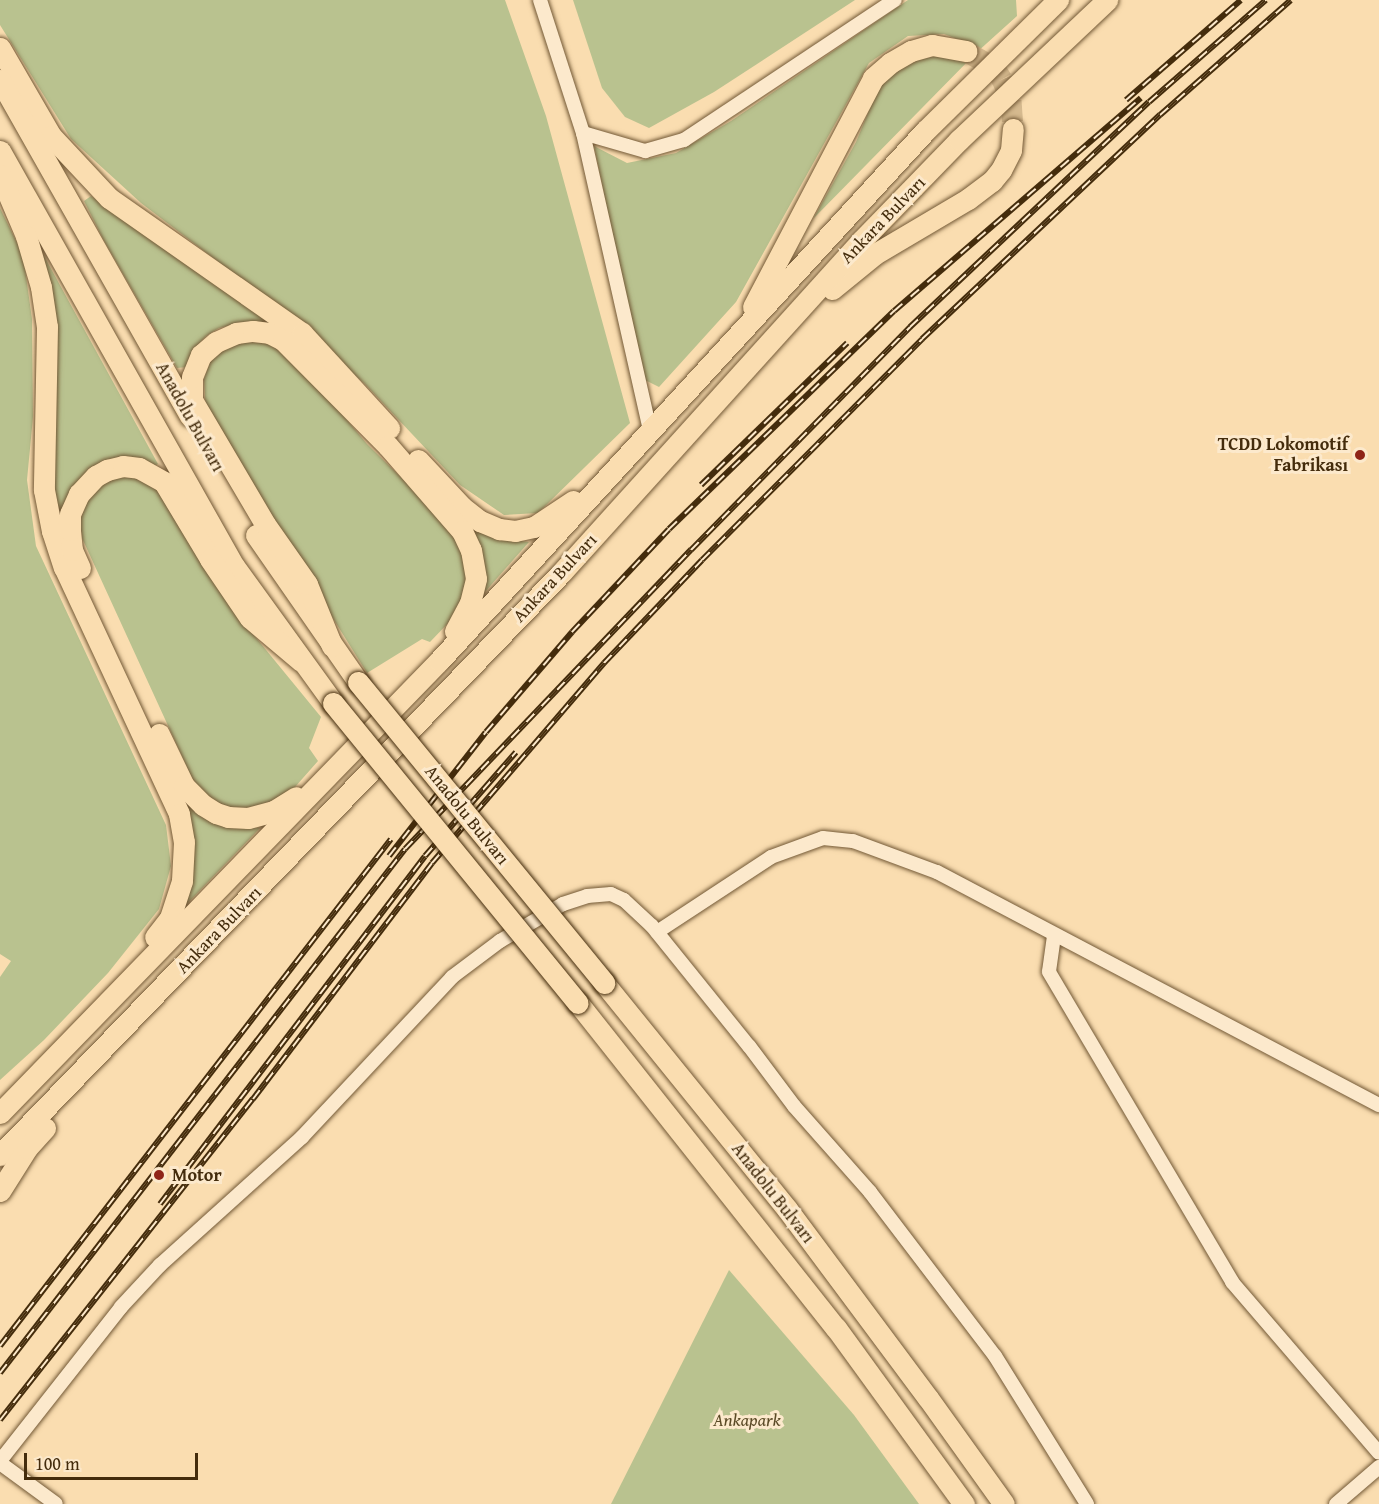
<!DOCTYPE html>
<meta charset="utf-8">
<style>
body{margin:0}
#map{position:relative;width:1379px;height:1504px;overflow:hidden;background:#faddb0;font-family:"Gentium Book Plus",serif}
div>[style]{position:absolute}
.green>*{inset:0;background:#b9c28f}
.primary-tunnel>*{height:21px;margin-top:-10.5px;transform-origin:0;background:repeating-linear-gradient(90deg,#d6ba8f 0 21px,transparent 0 31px)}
.roads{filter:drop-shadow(0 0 2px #725835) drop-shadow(0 0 2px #725835)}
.minor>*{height:14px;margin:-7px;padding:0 7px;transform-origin:7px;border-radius:7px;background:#fce9cc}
.primary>*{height:21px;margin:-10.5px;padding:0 10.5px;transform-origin:10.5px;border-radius:10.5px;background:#faddb0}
.rail>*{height:6px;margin-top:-3px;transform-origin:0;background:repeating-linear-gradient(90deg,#fce9cc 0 11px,#442c0c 0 22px);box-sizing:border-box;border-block:2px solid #442c0c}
.bridges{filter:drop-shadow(0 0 2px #442c0c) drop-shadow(0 0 2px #442c0c)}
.primary-bridge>*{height:21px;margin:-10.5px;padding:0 10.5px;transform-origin:10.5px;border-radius:10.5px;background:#faddb0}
.dots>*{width:16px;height:16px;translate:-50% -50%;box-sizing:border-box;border:3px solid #fce9cc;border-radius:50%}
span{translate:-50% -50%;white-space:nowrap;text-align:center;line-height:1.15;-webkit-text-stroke:6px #fce9cc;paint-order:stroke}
.street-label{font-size:18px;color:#442c0c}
.poi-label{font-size:18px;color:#442c0c;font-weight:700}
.right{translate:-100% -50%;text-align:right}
.left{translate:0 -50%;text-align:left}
.park-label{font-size:18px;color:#5b4a26;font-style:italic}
.scale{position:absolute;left:24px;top:1453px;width:174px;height:27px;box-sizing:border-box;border:3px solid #442c0c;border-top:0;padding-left:8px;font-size:18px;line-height:21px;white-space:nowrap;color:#442c0c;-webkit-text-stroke:4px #fce9cc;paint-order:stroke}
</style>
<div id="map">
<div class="green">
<i style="clip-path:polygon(0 0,505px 0,546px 116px,630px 423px,538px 513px,504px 515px,460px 485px,364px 383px,254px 289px,141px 203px,71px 139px,0 25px)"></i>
<i style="clip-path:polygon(573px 0,855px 0,714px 92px,649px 128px,625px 117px,602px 88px)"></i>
<i style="clip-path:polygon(908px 0,1016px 0,1017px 16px,976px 53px,813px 219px,856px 142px,877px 91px,894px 70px,914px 61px,944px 54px,965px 42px,944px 34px,908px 36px,869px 63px,736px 302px,659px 387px,643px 379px,594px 146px,627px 163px,676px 153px,731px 121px)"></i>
<i style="clip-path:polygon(91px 196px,271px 322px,238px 323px,219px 328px,206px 336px,192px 351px,187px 367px,177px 368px,103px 239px,84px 201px)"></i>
<i style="clip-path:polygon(0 208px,23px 255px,32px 319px,33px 417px,27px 480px,36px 546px,166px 825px,171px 866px,159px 909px,108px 973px,44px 1040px,0 1080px,0 977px,11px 961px,0 954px)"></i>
<i style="clip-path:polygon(44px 256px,158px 464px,154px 466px,128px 458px,64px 516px,54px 519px,40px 258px)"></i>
<i style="clip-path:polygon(249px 342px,268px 343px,282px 352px,317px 384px,367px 444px,436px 512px,468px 558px,464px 596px,452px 619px,430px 642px,422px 639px,367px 673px,206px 414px,204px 379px,210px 362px,227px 347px)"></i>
<i style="clip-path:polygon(118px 476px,140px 479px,154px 484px,230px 606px,321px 717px,309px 748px,318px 761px,288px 795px,248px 810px,223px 807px,202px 792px,192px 778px,82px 538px,80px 522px,87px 498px,102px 484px)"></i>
<i style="clip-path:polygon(467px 521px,494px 538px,529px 542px,484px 593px,485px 579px)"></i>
<i style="clip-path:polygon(176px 784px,227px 826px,260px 828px,184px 907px)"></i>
<i style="clip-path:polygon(729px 1270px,854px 1415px,919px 1504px,611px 1504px)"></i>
</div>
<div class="primary-tunnel">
<i style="left:966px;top:51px;width:34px;rotate:30deg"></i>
<i style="left:995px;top:68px;width:13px;rotate:58deg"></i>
<i style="left:1002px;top:79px;width:23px;rotate:67deg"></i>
<i style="left:1011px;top:100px;width:29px;rotate:86deg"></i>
</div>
<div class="roads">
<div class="minor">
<i style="left:540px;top:0;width:140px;rotate:72.1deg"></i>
<i style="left:583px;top:133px;width:304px;rotate:77.3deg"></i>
<i style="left:583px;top:133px;width:65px;rotate:16.2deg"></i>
<i style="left:645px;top:151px;width:41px;rotate:-15.8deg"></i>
<i style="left:684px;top:140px;width:253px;rotate:-33.6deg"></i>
<i style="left:657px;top:932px;width:136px;rotate:-33.3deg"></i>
<i style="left:771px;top:857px;width:55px;rotate:-20.1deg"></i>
<i style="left:823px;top:838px;width:30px;rotate:6deg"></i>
<i style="left:853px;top:841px;width:90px;rotate:20.3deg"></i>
<i style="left:937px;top:872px;width:500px;rotate:27.8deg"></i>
<i style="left:1054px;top:936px;width:36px;rotate:98deg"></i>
<i style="left:1049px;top:972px;width:360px;rotate:59.4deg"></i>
<i style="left:1232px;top:1282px;width:225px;rotate:49.3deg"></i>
<i style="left:0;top:1461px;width:196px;rotate:-51.8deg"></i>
<i style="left:121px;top:1307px;width:57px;rotate:-47.1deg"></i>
<i style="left:160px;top:1265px;width:191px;rotate:-42deg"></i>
<i style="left:302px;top:1137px;width:219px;rotate:-46.8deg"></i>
<i style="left:452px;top:977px;width:60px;rotate:-36.9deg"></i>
<i style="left:500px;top:941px;width:73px;rotate:-30.4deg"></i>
<i style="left:563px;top:904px;width:25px;rotate:-18deg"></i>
<i style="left:587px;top:896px;width:24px;rotate:-5deg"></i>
<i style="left:611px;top:894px;width:14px;rotate:25deg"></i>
<i style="left:624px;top:900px;width:38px;rotate:43deg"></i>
<i style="left:652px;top:926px;width:154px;rotate:51.1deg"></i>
<i style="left:749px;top:1046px;width:75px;rotate:53.1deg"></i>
<i style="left:794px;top:1106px;width:115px;rotate:48.5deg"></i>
<i style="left:870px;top:1192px;width:206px;rotate:52.7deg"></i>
<i style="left:995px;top:1356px;width:174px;rotate:58.1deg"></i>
<i style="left:0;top:1463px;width:69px;rotate:36.2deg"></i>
<i style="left:1336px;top:1504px;width:57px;rotate:-40.7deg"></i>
</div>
<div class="primary">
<i style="left:0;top:48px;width:102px;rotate:59.9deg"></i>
<i style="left:51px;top:136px;width:85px;rotate:46.9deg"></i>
<i style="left:109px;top:198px;width:236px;rotate:35deg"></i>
<i style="left:302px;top:333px;width:129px;rotate:47.5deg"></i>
<i style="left:0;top:80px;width:386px;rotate:60.5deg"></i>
<i style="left:0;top:151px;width:476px;rotate:60.6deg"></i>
<i style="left:234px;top:566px;width:169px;rotate:54.1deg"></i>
<i style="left:0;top:175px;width:66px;rotate:66.9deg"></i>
<i style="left:26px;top:236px;width:53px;rotate:73.6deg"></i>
<i style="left:41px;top:287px;width:40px;rotate:81.5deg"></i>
<i style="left:47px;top:327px;width:163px;rotate:91.1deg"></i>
<i style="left:44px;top:490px;width:42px;rotate:79deg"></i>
<i style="left:52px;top:531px;width:38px;rotate:72deg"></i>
<i style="left:64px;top:567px;width:272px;rotate:65deg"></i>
<i style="left:179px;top:814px;width:28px;rotate:80deg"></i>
<i style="left:184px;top:842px;width:39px;rotate:93deg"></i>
<i style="left:182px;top:881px;width:39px;rotate:108deg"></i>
<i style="left:170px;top:918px;width:24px;rotate:128deg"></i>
<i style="left:832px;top:289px;width:55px;rotate:-39.1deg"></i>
<i style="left:875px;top:254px;width:108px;rotate:-30.6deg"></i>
<i style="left:968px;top:199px;width:30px;rotate:-37deg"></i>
<i style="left:992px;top:181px;width:14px;rotate:-51deg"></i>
<i style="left:1001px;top:170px;width:22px;rotate:-63deg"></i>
<i style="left:1011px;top:150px;width:21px;rotate:-85deg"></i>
<i style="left:753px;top:307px;width:259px;rotate:-62.3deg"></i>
<i style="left:873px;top:78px;width:23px;rotate:-41deg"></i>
<i style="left:890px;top:63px;width:24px;rotate:-30deg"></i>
<i style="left:911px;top:51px;width:22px;rotate:-16deg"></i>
<i style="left:932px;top:45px;width:35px;rotate:10deg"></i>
<i style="left:418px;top:460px;width:64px;rotate:46.9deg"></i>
<i style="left:462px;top:507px;width:23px;rotate:38deg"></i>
<i style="left:480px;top:521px;width:21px;rotate:23deg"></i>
<i style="left:499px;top:529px;width:16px;rotate:7deg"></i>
<i style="left:515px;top:531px;width:19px;rotate:-12deg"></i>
<i style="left:534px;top:527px;width:47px;rotate:-33.7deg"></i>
<i style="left:256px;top:535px;width:179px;rotate:55.2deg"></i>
<i style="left:80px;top:568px;width:20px;rotate:-114deg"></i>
<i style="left:72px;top:550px;width:20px;rotate:-96deg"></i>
<i style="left:70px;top:530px;width:16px;rotate:-90deg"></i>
<i style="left:70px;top:514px;width:22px;rotate:-66deg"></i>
<i style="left:79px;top:494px;width:25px;rotate:-47deg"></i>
<i style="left:96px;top:476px;width:13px;rotate:-29deg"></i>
<i style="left:107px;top:470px;width:16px;rotate:-14deg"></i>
<i style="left:123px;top:466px;width:16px;rotate:7deg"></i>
<i style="left:139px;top:468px;width:29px;rotate:29deg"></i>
<i style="left:164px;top:482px;width:90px;rotate:59.1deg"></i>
<i style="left:210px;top:559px;width:71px;rotate:55.9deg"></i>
<i style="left:250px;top:618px;width:67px;rotate:40.1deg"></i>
<i style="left:332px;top:646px;width:67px;rotate:-112deg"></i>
<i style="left:307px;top:584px;width:73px;rotate:-125deg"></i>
<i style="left:265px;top:524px;width:144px;rotate:-120.5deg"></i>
<i style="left:192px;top:400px;width:23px;rotate:-90deg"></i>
<i style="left:192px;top:377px;width:24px;rotate:-68deg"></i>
<i style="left:201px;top:355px;width:20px;rotate:-41deg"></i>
<i style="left:216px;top:342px;width:22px;rotate:-24deg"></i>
<i style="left:236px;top:333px;width:17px;rotate:-7deg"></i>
<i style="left:253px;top:331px;width:16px;rotate:7deg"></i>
<i style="left:269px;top:333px;width:16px;rotate:27deg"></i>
<i style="left:283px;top:340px;width:149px;rotate:45.3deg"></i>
<i style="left:388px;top:446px;width:113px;rotate:49deg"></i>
<i style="left:462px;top:531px;width:21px;rotate:65deg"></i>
<i style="left:471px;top:550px;width:29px;rotate:80deg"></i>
<i style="left:476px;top:579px;width:25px;rotate:104deg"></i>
<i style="left:470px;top:603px;width:32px;rotate:118deg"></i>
<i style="left:159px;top:734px;width:58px;rotate:64.3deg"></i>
<i style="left:184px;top:786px;width:27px;rotate:45deg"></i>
<i style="left:203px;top:805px;width:15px;rotate:32deg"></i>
<i style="left:216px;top:813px;width:13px;rotate:18deg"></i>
<i style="left:228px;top:817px;width:20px;rotate:3deg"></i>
<i style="left:248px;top:818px;width:27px;rotate:-15deg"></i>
<i style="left:274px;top:811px;width:26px;rotate:-32deg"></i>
<i style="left:604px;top:983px;width:291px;rotate:51deg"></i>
<i style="left:787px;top:1209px;width:236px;rotate:53.3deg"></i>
<i style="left:928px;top:1398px;width:130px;rotate:54.4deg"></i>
<i style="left:578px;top:1003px;width:415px;rotate:51.6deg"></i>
<i style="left:836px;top:1328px;width:218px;rotate:54deg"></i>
<i style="left:0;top:1113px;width:630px;rotate:-45.84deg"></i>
<i style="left:439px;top:661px;width:719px;rotate:-47.48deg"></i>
<i style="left:925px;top:131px;width:187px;rotate:-44.6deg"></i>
<i style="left:0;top:1155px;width:810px;rotate:-46.05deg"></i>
<i style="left:562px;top:572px;width:446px;rotate:-47.9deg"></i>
<i style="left:861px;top:241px;width:141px;rotate:-45.9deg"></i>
<i style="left:959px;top:140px;width:204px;rotate:-43.4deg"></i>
<i style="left:0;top:1191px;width:51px;rotate:-57.9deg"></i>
<i style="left:27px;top:1148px;width:27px;rotate:-48deg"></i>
</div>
</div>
<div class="rail">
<i style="left:1126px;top:100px;width:152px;rotate:-41deg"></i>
<i style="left:701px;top:485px;width:204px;rotate:-44.2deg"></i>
<i style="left:389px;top:856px;width:157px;rotate:-52deg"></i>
<i style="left:486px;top:732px;width:132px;rotate:-49.3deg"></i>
<i style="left:572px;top:632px;width:141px;rotate:-46.7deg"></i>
<i style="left:669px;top:529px;width:313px;rotate:-44.1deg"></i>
<i style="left:894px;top:311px;width:326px;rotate:-40.8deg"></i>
<i style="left:160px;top:1204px;width:437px;rotate:-52.7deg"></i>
<i style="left:425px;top:856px;width:138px;rotate:-48.8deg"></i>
<i style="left:0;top:1346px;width:640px;rotate:-52.36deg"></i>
<i style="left:0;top:1373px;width:662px;rotate:-52.3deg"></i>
<i style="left:405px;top:849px;width:414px;rotate:-46.3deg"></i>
<i style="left:691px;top:550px;width:313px;rotate:-45.5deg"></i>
<i style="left:910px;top:327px;width:328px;rotate:-43.3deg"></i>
<i style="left:1149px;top:102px;width:155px;rotate:-41.1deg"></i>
<i style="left:0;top:1420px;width:409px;rotate:-51.8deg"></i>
<i style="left:253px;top:1099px;width:296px;rotate:-52.8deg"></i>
<i style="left:432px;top:863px;width:264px;rotate:-49.3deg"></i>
<i style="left:604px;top:663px;width:142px;rotate:-46.4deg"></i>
<i style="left:702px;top:560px;width:312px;rotate:-45.1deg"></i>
<i style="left:922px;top:339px;width:327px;rotate:-43.3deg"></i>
<i style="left:1160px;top:115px;width:174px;rotate:-41.3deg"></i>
</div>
<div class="bridges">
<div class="primary-bridge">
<i style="left:358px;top:682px;width:389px;rotate:50.7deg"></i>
<i style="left:333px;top:703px;width:387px;rotate:50.8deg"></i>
</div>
</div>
<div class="dots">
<i style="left:1360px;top:455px;background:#8f2418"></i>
<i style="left:159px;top:1175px;background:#8f2418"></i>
</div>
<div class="street-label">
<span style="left:883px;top:220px;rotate:-46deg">Ankara Bulvarı</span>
<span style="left:190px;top:417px;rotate:61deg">Anadolu Bulvarı</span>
<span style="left:555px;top:578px;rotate:-47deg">Ankara Bulvarı</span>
<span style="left:467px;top:815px;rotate:51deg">Anadolu Bulvarı</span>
<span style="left:219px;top:930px;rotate:-46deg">Ankara Bulvarı</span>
<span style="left:773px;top:1193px;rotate:52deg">Anadolu Bulvarı</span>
</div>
<div class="poi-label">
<span class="right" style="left:1348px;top:455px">TCDD Lokomotif<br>Fabrikası</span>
<span class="left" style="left:172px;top:1175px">Motor</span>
</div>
<div class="park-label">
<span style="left:747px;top:1420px">Ankapark</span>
</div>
<div class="scale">100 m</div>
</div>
